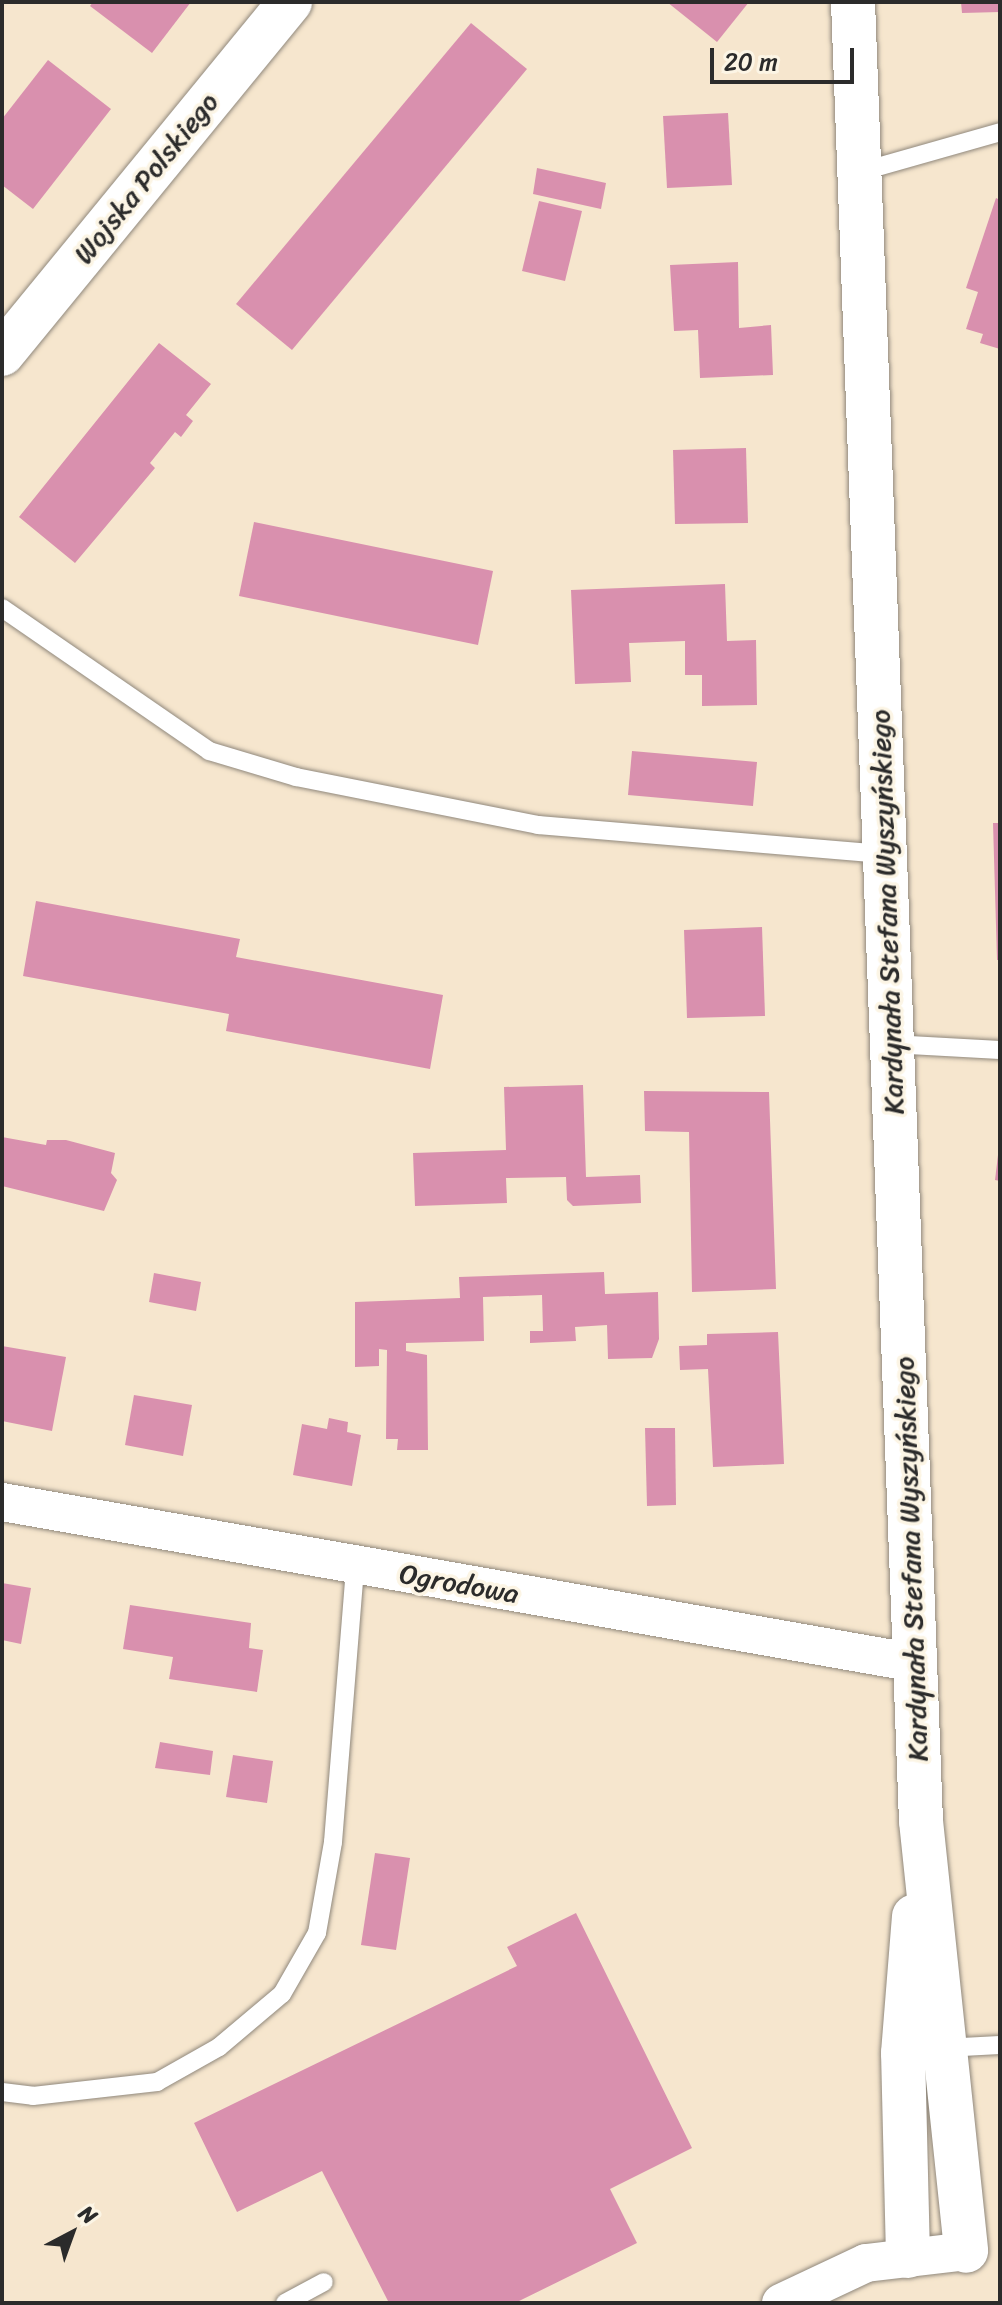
<!DOCTYPE html>
<meta charset="utf-8">
<style>
body{margin:0}
#map{position:relative;width:1002px;height:2305px;overflow:hidden;background:#f6e6ce;font-family:Sriracha,sans-serif}
div>[style]{position:absolute}
.building>*{inset:0;background:#d990ae}
.roads{filter:drop-shadow(0 0 2px #90887c) drop-shadow(0 0 2px #90887c)}
.service>*{height:18px;margin:-9px;padding:0 9px;transform-origin:9px;border-radius:9px;background:#fff}
.minor>*{height:38px;margin:-19px;padding:0 19px;transform-origin:19px;border-radius:19px;background:#fff}
.tertiary>*{height:44px;margin:-22px;padding:0 22px;transform-origin:22px;border-radius:22px;background:#fff}
span{translate:-50% -50%;white-space:nowrap;text-align:center;line-height:1.15;-webkit-text-stroke:7px #fcf5e5;paint-order:stroke}
.street-label{font-size:28px;color:#2b2b2b}
.frame{position:absolute;inset:0;border:4px solid #2b2b2b;pointer-events:none}
.north{position:absolute;left:32px;top:2193px;width:80px;height:80px;-webkit-text-stroke:6px #fcf5e5;paint-order:stroke;rotate:41deg;font-size:22px;font-weight:700;line-height:32px;text-align:center;color:#2b2b2b}
.north::after{content:'';display:block;margin:auto;width:28px;height:36px;background:#2b2b2b;clip-path:polygon(50% 0,100% 100%,50% 72%,0 100%)}
.scale{position:absolute;left:710px;top:48px;width:144px;height:36px;box-sizing:border-box;border:4px solid #2b2b2b;border-top:0;padding-left:10px;font-size:24px;line-height:28px;white-space:nowrap;color:#2b2b2b;-webkit-text-stroke:6px #fcf5e5;paint-order:stroke}
</style>
<div id="map">
<div class="building">
<i style="clip-path:polygon(93px 2px,191px 2px,152px 53px,90px 6px)"></i>
<i style="clip-path:polygon(667px 2px,749px 2px,717px 42px)"></i>
<i style="clip-path:polygon(961px 2px,1000px 2px,1000px 12px,962px 13px)"></i>
<i style="clip-path:polygon(471px 23px,527px 69px,292px 350px,236px 304px)"></i>
<i style="clip-path:polygon(48px 60px,111px 109px,33px 209px,2px 185px,2px 119px)"></i>
<i style="clip-path:polygon(728px 113px,732px 185px,667px 188px,663px 116px)"></i>
<i style="clip-path:polygon(537px 168px,606px 183px,601px 209px,533px 194px)"></i>
<i style="clip-path:polygon(996px 198px,1000px 200px,1000px 349px,980px 343px,983px 334px,966px 329px,978px 292px,966px 288px)"></i>
<i style="clip-path:polygon(539px 201px,582px 211px,565px 281px,522px 271px)"></i>
<i style="clip-path:polygon(738px 262px,739px 328px,771px 325px,773px 375px,700px 378px,698px 330px,674px 331px,670px 265px)"></i>
<i style="clip-path:polygon(159px 343px,211px 384px,186px 415px,193px 421px,181px 437px,175px 432px,150px 463px,155px 468px,75px 563px,19px 517px)"></i>
<i style="clip-path:polygon(746px 448px,748px 523px,675px 524px,673px 450px)"></i>
<i style="clip-path:polygon(254px 522px,493px 571px,478px 645px,239px 596px)"></i>
<i style="clip-path:polygon(725px 584px,727px 641px,756px 640px,757px 705px,702px 706px,702px 675px,685px 675px,685px 641px,629px 643px,631px 682px,575px 684px,571px 590px)"></i>
<i style="clip-path:polygon(632px 751px,757px 762px,753px 806px,628px 795px)"></i>
<i style="clip-path:polygon(993px 823px,1000px 823px,1000px 960px,997px 960px)"></i>
<i style="clip-path:polygon(36px 901px,240px 939px,236px 957px,443px 995px,430px 1069px,226px 1031px,229px 1014px,23px 976px)"></i>
<i style="clip-path:polygon(762px 927px,765px 1016px,687px 1018px,684px 930px)"></i>
<i style="clip-path:polygon(583px 1085px,586px 1177px,640px 1175px,641px 1203px,573px 1206px,567px 1200px,566px 1177px,506px 1178px,507px 1203px,415px 1206px,413px 1153px,506px 1150px,504px 1087px)"></i>
<i style="clip-path:polygon(644px 1091px,769px 1092px,776px 1289px,692px 1292px,689px 1132px,645px 1131px)"></i>
<i style="clip-path:polygon(2px 1137px,46px 1145px,47px 1140px,66px 1140px,115px 1153px,111px 1173px,117px 1180px,104px 1211px,2px 1186px)"></i>
<i style="clip-path:polygon(998px 1155px,1000px 1155px,1000px 1181px,995px 1180px)"></i>
<i style="clip-path:polygon(604px 1272px,605px 1294px,658px 1292px,659px 1339px,652px 1358px,608px 1359px,607px 1325px,575px 1327px,576px 1341px,530px 1343px,530px 1331px,543px 1331px,542px 1295px,483px 1297px,484px 1341px,406px 1343px,406px 1351px,427px 1355px,428px 1450px,397px 1450px,398px 1439px,386px 1439px,387px 1350px,379px 1349px,379px 1366px,355px 1367px,355px 1302px,460px 1298px,459px 1277px)"></i>
<i style="clip-path:polygon(154px 1273px,201px 1282px,196px 1311px,149px 1302px)"></i>
<i style="clip-path:polygon(778px 1332px,784px 1464px,713px 1467px,708px 1369px,680px 1370px,679px 1346px,707px 1345px,707px 1334px)"></i>
<i style="clip-path:polygon(2px 1346px,66px 1357px,52px 1431px,2px 1421px)"></i>
<i style="clip-path:polygon(134px 1395px,192px 1405px,183px 1456px,125px 1445px)"></i>
<i style="clip-path:polygon(329px 1418px,348px 1422px,347px 1432px,361px 1435px,352px 1486px,293px 1475px,302px 1424px,327px 1429px)"></i>
<i style="clip-path:polygon(645px 1428px,675px 1428px,676px 1505px,647px 1506px)"></i>
<i style="clip-path:polygon(2px 1583px,31px 1588px,21px 1644px,2px 1640px)"></i>
<i style="clip-path:polygon(130px 1605px,251px 1623px,249px 1648px,263px 1650px,257px 1692px,169px 1679px,173px 1657px,123px 1649px)"></i>
<i style="clip-path:polygon(160px 1742px,213px 1751px,210px 1775px,155px 1768px)"></i>
<i style="clip-path:polygon(233px 1755px,273px 1761px,267px 1803px,226px 1797px)"></i>
<i style="clip-path:polygon(375px 1853px,410px 1858px,396px 1950px,361px 1945px)"></i>
<i style="clip-path:polygon(576px 1913px,692px 2148px,610px 2189px,637px 2243px,515px 2303px,389px 2303px,322px 2171px,237px 2212px,194px 2123px,517px 1966px,507px 1947px)"></i>
</div>
<div class="roads">
<div class="service">
<i style="left:860px;top:172px;width:146px;rotate:-15.9deg"></i>
<i style="left:2px;top:608px;width:252px;rotate:34.6deg"></i>
<i style="left:209px;top:751px;width:91px;rotate:16.6deg"></i>
<i style="left:296px;top:777px;width:247px;rotate:11.2deg"></i>
<i style="left:538px;top:825px;width:349px;rotate:4.8deg"></i>
<i style="left:891px;top:1044px;width:109px;rotate:3.2deg"></i>
<i style="left:943px;top:2048px;width:57px;rotate:-3deg"></i>
<i style="left:2px;top:2092px;width:31px;rotate:7deg"></i>
<i style="left:33px;top:2096px;width:125px;rotate:-6.4deg"></i>
<i style="left:157px;top:2082px;width:71px;rotate:-29.4deg"></i>
<i style="left:219px;top:2047px;width:82px;rotate:-40.1deg"></i>
<i style="left:282px;top:1994px;width:70px;rotate:-60.2deg"></i>
<i style="left:317px;top:1933px;width:92px;rotate:-80deg"></i>
<i style="left:333px;top:1842px;width:277px;rotate:-85.4deg"></i>
<i style="left:285px;top:2303px;width:44px;rotate:-28.3deg"></i>
</div>
<div class="minor">
<i style="left:2px;top:1502px;width:928px;rotate:9.99deg"></i>
<i style="left:781px;top:2303px;width:94px;rotate:-25.2deg"></i>
<i style="left:866px;top:2263px;width:101px;rotate:-6.8deg"></i>
</div>
<div class="tertiary">
<i style="left:853px;top:2px;width:1820px;rotate:87.86deg"></i>
<i style="left:921px;top:1821px;width:432px;rotate:84deg"></i>
<i style="left:2px;top:354px;width:455px;rotate:-50.7deg"></i>
<i style="left:908px;top:2256px;width:203px;rotate:-91.4deg"></i>
<i style="left:903px;top:2053px;width:137px;rotate:-85.4deg"></i>
</div>
</div>
<div class="street-label">
<span style="left:146px;top:178px;rotate:-51deg">Wojska Polskiego</span>
<span style="left:887px;top:912px;rotate:-92deg">Kardynała Stefana Wyszyńskiego</span>
<span style="left:911px;top:1559px;rotate:-92deg">Kardynała Stefana Wyszyńskiego</span>
<span style="left:459px;top:1584px;rotate:10deg">Ogrodowa</span>
</div>
<div class="frame"></div>
<div class="north">N</div>
<div class="scale">20 m</div>
</div>
